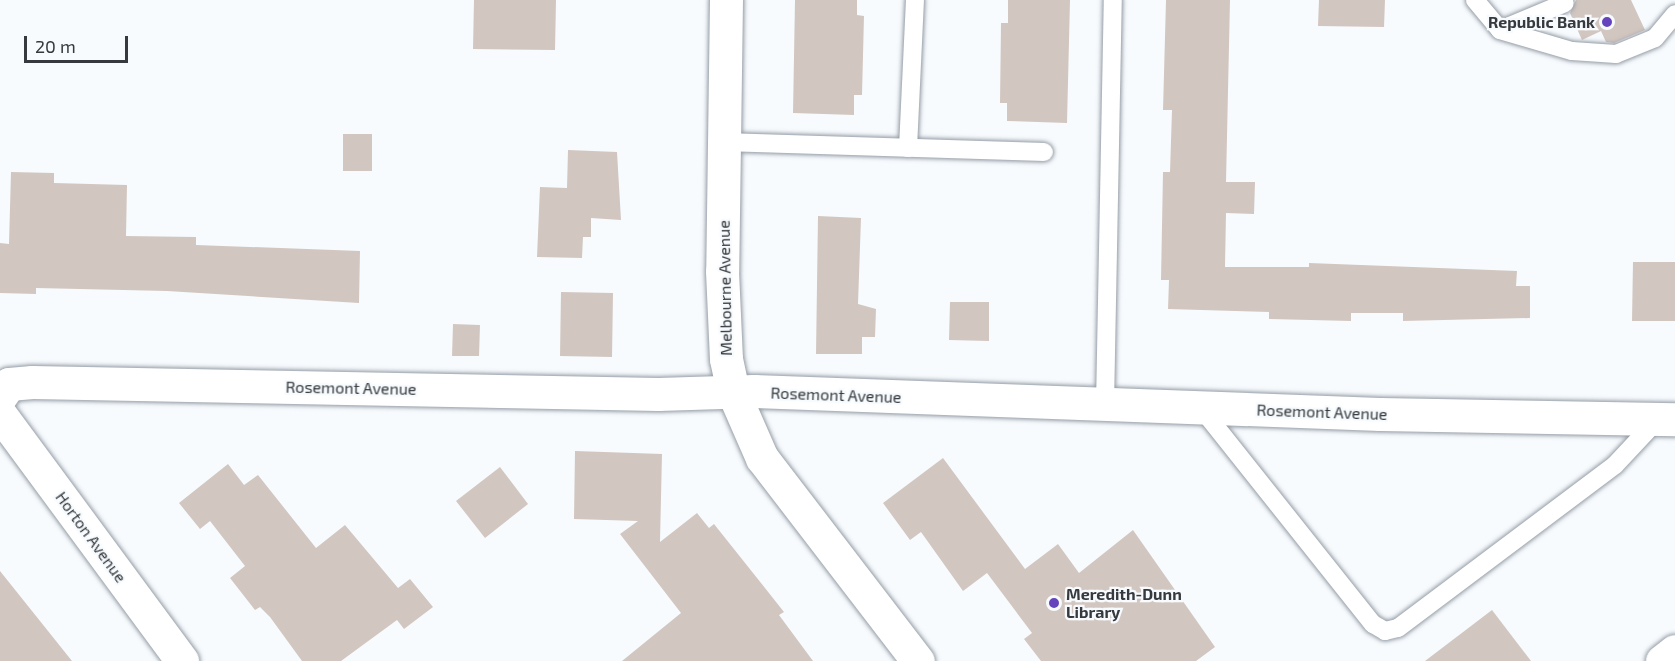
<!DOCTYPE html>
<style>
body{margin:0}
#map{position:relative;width:1675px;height:661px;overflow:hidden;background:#f7fbfe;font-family:"Exo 2",sans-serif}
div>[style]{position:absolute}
.building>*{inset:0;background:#d2c6c0}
.roads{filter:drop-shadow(0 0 2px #959da6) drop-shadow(0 0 2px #959da6)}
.service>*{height:18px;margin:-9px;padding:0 9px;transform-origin:9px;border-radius:9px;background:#fff}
.minor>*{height:33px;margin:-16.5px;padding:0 16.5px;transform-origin:16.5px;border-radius:16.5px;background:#fff}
.dots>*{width:16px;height:16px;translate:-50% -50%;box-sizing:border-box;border:3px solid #f7fbfe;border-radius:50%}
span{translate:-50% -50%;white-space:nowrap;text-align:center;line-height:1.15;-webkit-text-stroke:4.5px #f7fbfe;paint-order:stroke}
.poi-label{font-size:16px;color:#36393d;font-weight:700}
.right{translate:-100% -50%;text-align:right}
.left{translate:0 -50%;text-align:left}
.street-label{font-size:16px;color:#36393d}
.scale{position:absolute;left:24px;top:36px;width:104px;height:27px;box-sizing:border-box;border:3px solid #36393d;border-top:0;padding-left:8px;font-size:18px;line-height:21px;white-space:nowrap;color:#36393d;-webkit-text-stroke:4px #f7fbfe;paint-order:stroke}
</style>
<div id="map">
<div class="building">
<i style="clip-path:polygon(474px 0,556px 0,555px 50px,473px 49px)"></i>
<i style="clip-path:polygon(795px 0,857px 0,857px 15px,864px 16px,862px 95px,854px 95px,854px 115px,793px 113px)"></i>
<i style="clip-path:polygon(1008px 0,1070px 0,1067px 123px,1007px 121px,1007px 103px,1000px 103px,1001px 23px,1008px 23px)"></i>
<i style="clip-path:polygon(1166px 0,1230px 0,1226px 182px,1255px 182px,1254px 214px,1226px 213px,1225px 267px,1309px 267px,1309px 263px,1517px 271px,1516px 286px,1530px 286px,1530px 318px,1403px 321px,1403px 313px,1351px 313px,1351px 321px,1269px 319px,1269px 312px,1168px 309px,1169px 280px,1161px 280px,1163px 172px,1170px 172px,1172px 110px,1163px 110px)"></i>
<i style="clip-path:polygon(1319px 0,1385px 0,1384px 27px,1318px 26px)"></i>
<i style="clip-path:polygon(1576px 0,1631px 0,1645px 30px,1614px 43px,1606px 42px,1601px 31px,1582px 40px,1570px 13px)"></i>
<i style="clip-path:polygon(343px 134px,372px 134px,372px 171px,343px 171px)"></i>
<i style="clip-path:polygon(568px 150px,617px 152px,621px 220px,591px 218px,591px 237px,583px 237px,582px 258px,537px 257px,540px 187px,567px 188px)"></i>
<i style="clip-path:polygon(11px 172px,54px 173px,54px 183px,127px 185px,126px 236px,196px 237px,196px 245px,360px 251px,359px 303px,167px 291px,36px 288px,36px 294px,0 293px,0 243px,9px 244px)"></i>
<i style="clip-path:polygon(818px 216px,861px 218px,858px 304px,876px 309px,875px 337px,862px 337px,862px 354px,816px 354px)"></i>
<i style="clip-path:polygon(1633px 262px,1675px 262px,1675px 321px,1632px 321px)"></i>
<i style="clip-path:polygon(561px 292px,613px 293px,612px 357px,560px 356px)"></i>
<i style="clip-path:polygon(950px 302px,989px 302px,989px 341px,949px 340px)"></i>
<i style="clip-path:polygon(453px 324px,480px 325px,479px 356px,452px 356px)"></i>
<i style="clip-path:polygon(575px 451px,662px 454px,660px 542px,697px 513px,709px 528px,714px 524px,784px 612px,779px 615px,813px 661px,622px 661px,681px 613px,620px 534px,638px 521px,574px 519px)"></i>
<i style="clip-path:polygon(943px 458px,1025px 569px,1058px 544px,1079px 573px,1133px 530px,1215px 647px,1196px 661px,1041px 661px,1024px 639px,1032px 633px,987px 573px,963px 591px,921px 532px,910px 540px,883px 503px)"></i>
<i style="clip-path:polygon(228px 464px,244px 485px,258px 475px,316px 548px,345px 525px,398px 588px,410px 579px,433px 607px,404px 629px,397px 620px,341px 661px,302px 661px,270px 617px,260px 607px,255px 610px,230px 578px,245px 566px,210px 521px,200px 529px,179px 503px)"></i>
<i style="clip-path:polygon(500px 467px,528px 504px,485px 538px,456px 501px)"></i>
<i style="clip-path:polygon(0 571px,72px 661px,0 661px)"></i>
<i style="clip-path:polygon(1492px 610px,1531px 661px,1425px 661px)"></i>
</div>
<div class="roads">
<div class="service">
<i style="left:1475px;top:0;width:39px;rotate:50deg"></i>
<i style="left:1500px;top:30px;width:75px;rotate:16.3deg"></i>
<i style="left:1572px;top:51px;width:44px;rotate:3.9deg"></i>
<i style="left:1616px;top:54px;width:42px;rotate:-22.3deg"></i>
<i style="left:1655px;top:38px;width:31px;rotate:-50deg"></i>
<i style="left:1500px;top:30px;width:70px;rotate:-22.6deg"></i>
<i style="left:724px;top:142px;width:320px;rotate:1.8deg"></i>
<i style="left:908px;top:148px;width:148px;rotate:-87.3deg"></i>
<i style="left:1105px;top:405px;width:405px;rotate:-88.9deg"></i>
<i style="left:1201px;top:408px;width:276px;rotate:51.5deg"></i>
<i style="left:1373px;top:624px;width:14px;rotate:30deg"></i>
<i style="left:1385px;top:631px;width:13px;rotate:-13deg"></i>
<i style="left:1398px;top:628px;width:271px;rotate:-36.9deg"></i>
<i style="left:1615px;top:465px;width:64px;rotate:-46.9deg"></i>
</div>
<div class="minor">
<i style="left:726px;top:0;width:271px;rotate:90.8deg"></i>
<i style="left:722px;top:271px;width:88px;rotate:87.4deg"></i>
<i style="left:726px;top:359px;width:34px;rotate:78deg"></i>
<i style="left:733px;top:392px;width:72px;rotate:66.3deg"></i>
<i style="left:762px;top:458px;width:256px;rotate:52.5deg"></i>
<i style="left:0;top:397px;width:16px;rotate:-55deg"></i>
<i style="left:9px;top:384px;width:23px;rotate:-5deg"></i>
<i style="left:32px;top:382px;width:626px;rotate:1.1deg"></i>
<i style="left:658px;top:394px;width:96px;rotate:-1.8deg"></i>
<i style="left:754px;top:391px;width:626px;rotate:2.1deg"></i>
<i style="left:1380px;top:414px;width:295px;rotate:1deg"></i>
<i style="left:0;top:414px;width:307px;rotate:53.6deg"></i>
<i style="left:1662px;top:661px;width:16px;rotate:-38deg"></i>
</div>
</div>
<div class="dots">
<i style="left:1607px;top:22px;background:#6543bc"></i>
<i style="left:1054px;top:603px;background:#6543bc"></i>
</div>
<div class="poi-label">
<span class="right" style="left:1595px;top:22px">Republic Bank</span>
<span class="left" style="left:1066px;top:603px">Meredith-Dunn<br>Library</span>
</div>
<div class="street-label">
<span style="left:725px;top:288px;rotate:-91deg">Melbourne Avenue</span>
<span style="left:351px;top:388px;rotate:1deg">Rosemont Avenue</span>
<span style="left:836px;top:395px;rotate:2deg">Rosemont Avenue</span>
<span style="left:1322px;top:412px;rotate:2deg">Rosemont Avenue</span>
<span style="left:91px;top:537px;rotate:54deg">Horton Avenue</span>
</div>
<div class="scale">20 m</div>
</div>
